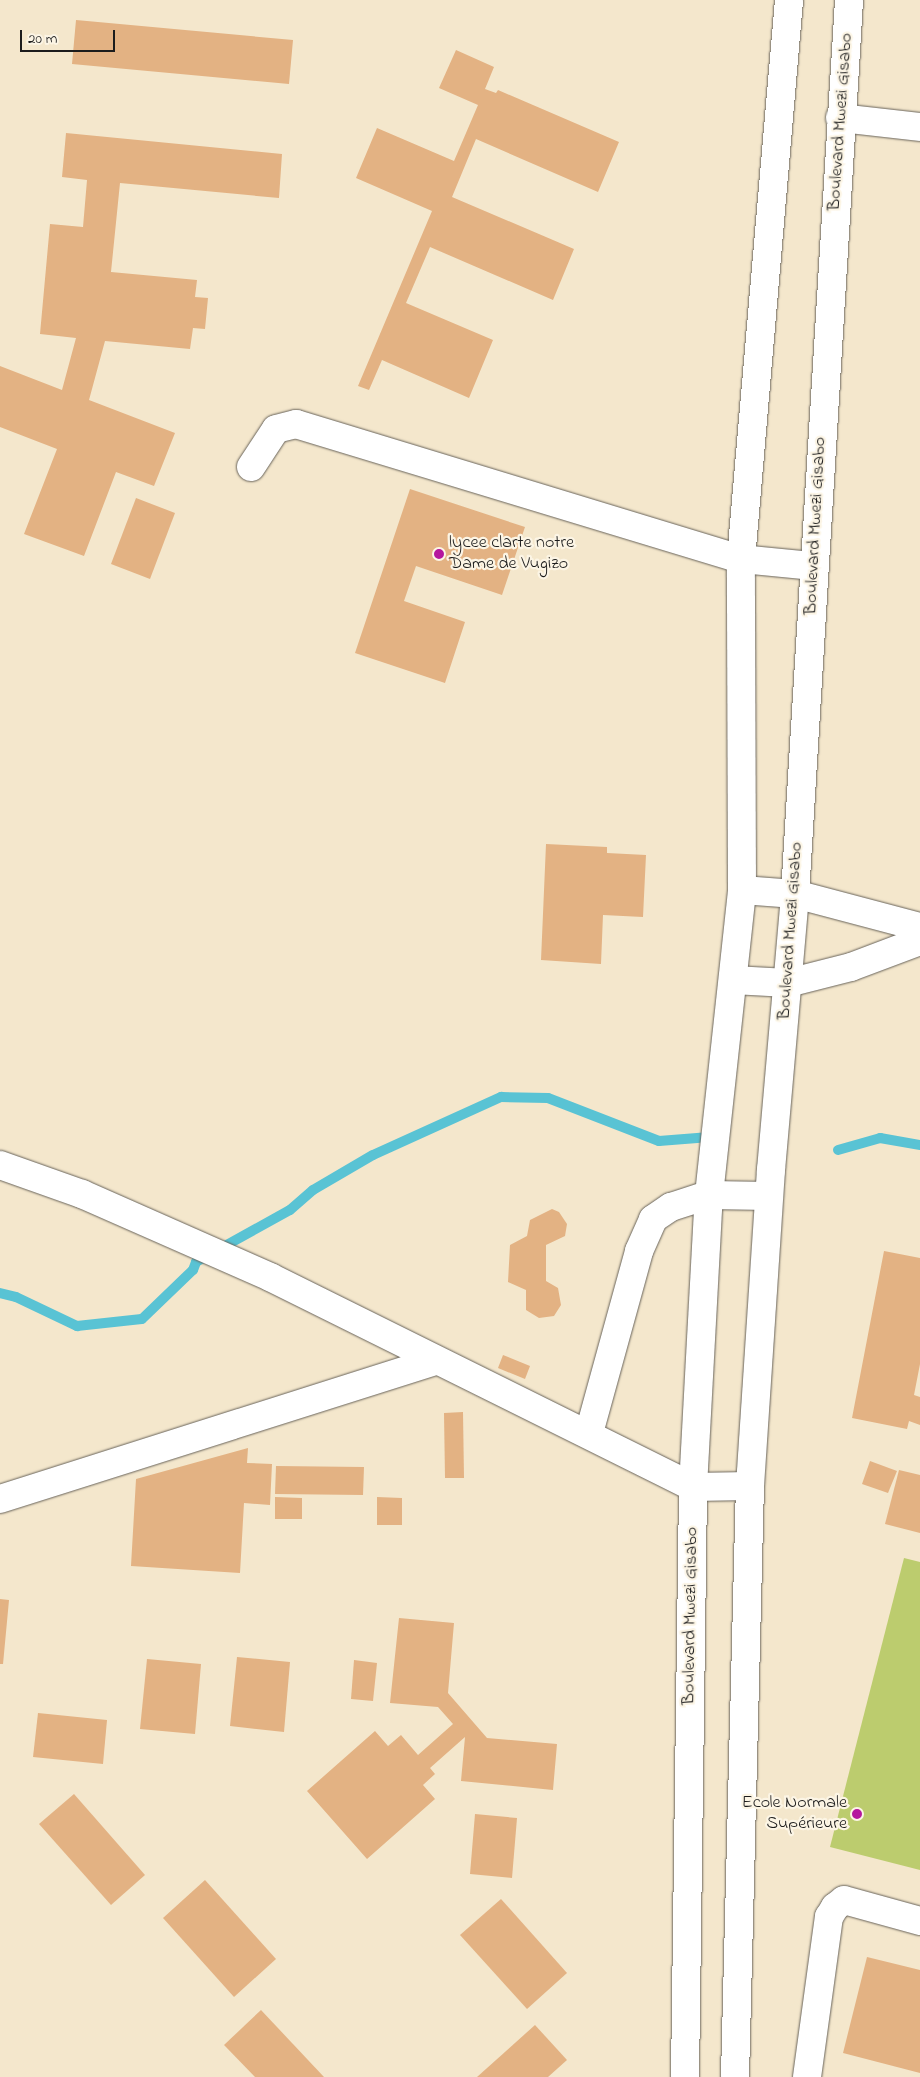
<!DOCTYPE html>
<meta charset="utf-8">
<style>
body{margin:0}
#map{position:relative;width:920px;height:2077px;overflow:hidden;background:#f4e7cc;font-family:"Indie Flower",sans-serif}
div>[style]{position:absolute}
.green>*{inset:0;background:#bccc6e}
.stream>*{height:10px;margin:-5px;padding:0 5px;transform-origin:5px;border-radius:5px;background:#59c3d4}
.building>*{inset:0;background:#e3b283}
.roads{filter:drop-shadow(0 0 1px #68635a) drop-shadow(0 0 1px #68635a)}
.minor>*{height:28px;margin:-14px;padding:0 14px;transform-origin:14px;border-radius:14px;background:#fff}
.major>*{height:28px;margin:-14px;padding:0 14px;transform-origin:14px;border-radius:14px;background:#fff}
.dots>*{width:14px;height:14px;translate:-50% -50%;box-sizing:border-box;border:2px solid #fcf5e5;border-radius:50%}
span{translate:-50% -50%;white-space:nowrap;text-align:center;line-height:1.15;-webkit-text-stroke:4.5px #fcf5e5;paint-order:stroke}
.street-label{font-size:18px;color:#1c1c1c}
.poi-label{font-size:18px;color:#1c1c1c}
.left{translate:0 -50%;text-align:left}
.right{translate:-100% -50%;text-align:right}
.scale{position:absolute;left:20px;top:30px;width:95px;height:22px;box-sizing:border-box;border:2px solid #1c1c1c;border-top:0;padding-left:6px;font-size:15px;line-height:18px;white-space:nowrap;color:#1c1c1c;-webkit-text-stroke:4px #fcf5e5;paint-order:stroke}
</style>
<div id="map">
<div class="green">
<i style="clip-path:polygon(904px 1558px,920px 1562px,920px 1870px,830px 1847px)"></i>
</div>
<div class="stream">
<i style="left:838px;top:1150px;width:44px;rotate:-15.9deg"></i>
<i style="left:880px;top:1138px;width:41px;rotate:9.9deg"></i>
<i style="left:0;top:1293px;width:16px;rotate:14deg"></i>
<i style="left:16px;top:1297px;width:68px;rotate:25.4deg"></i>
<i style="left:77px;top:1326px;width:65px;rotate:-6.1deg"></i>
<i style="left:142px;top:1319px;width:71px;rotate:-43.9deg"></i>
<i style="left:193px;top:1270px;width:9px;rotate:-69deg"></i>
<i style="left:196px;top:1262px;width:107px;rotate:-29deg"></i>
<i style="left:290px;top:1210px;width:30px;rotate:-41deg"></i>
<i style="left:313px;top:1190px;width:69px;rotate:-30.3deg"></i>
<i style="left:373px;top:1155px;width:141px;rotate:-24.4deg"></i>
<i style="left:501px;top:1097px;width:47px;rotate:1.2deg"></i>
<i style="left:548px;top:1098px;width:119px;rotate:21.2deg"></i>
<i style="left:659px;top:1141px;width:51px;rotate:-4.5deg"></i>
</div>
<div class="building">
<i style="clip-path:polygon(76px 20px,293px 40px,289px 84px,72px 64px)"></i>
<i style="clip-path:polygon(456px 50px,494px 67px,485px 89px,496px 93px,498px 90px,619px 142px,598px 192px,476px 139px,452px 197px,574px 249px,553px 300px,430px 247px,406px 303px,493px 340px,469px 398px,382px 360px,369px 390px,358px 386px,432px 211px,356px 178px,377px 128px,454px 161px,478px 105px,439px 88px)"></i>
<i style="clip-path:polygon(66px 133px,282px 154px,279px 198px,120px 183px,111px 272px,197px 280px,195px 297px,208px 298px,205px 329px,193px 328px,190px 349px,105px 341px,89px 400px,175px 433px,154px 486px,116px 472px,84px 556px,24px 534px,57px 449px,0 427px,0 366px,62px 390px,76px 338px,40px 334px,50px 224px,83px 227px,87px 180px,62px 177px)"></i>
<i style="clip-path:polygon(410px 489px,525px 527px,502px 595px,416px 566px,404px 601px,465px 622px,445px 683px,355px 653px)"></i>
<i style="clip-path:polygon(136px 498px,175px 513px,150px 579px,111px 564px)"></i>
<i style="clip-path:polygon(546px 844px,607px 847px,607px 853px,646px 855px,643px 917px,603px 915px,601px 964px,541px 960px)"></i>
<i style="clip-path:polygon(552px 1209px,559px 1212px,567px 1224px,565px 1236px,546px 1245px,546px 1281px,558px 1288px,561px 1305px,554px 1316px,539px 1318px,526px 1310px,526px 1290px,508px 1282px,510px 1245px,527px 1236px,530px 1220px)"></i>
<i style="clip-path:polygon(884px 1251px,920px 1258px,920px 1364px,914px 1395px,920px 1397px,920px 1425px,909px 1421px,907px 1429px,852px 1418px)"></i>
<i style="clip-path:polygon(503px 1355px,530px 1366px,525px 1379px,498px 1368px)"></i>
<i style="clip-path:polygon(463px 1412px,464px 1478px,445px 1478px,444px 1413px)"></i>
<i style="clip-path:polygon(248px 1448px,247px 1463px,272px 1464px,270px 1505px,244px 1503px,240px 1573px,131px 1566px,136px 1479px)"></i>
<i style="clip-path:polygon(870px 1461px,897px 1471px,888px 1493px,862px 1484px)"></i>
<i style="clip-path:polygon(276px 1466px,364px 1467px,363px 1495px,275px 1494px)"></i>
<i style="clip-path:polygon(899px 1470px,920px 1475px,920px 1533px,885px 1524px)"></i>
<i style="clip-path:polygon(275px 1497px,302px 1498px,302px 1519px,275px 1519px)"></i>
<i style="clip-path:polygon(377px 1497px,402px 1498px,402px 1525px,377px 1525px)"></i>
<i style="clip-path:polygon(0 1599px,9px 1600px,3px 1664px,0 1664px)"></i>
<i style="clip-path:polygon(399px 1618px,454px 1623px,448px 1693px,487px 1738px,557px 1744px,553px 1790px,461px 1781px,465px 1737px,430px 1768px,435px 1774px,423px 1785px,435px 1799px,367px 1859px,307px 1791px,375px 1731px,388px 1746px,401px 1735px,418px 1755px,453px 1724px,438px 1707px,390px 1703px)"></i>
<i style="clip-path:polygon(237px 1657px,290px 1662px,284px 1732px,230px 1726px)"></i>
<i style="clip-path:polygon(147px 1659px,201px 1664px,195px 1734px,140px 1729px)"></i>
<i style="clip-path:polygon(354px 1660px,377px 1663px,373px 1701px,351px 1699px)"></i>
<i style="clip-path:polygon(38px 1713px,107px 1720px,103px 1764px,33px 1757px)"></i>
<i style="clip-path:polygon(74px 1794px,145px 1875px,111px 1905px,39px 1824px)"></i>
<i style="clip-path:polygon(475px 1814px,517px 1818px,512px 1878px,470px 1874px)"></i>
<i style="clip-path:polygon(205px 1880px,276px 1959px,234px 1997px,163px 1918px)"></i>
<i style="clip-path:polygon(501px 1899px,567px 1973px,527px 2009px,460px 1935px)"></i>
<i style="clip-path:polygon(867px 1957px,920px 1970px,920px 2073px,843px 2053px)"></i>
<i style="clip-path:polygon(261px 2010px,324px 2077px,255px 2077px,224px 2045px)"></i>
<i style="clip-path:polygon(535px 2025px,567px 2060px,548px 2077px,477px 2077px)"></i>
</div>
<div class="roads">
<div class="minor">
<i style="left:840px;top:118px;width:81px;rotate:6.4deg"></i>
<i style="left:251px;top:467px;width:45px;rotate:-56.7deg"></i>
<i style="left:276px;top:429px;width:21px;rotate:-14deg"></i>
<i style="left:296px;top:424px;width:465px;rotate:16.9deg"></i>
<i style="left:741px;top:559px;width:72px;rotate:5.6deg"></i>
<i style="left:742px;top:890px;width:53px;rotate:4.3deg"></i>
<i style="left:795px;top:894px;width:129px;rotate:14.8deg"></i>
<i style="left:733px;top:980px;width:55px;rotate:3.1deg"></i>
<i style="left:788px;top:983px;width:65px;rotate:-14.3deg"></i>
<i style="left:851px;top:967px;width:74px;rotate:-20.6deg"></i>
<i style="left:0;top:1165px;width:87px;rotate:19.5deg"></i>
<i style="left:82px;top:1194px;width:206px;rotate:23.8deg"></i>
<i style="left:270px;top:1277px;width:472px;rotate:26.4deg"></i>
<i style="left:693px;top:1487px;width:57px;rotate:-1deg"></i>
<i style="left:589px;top:1433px;width:189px;rotate:-74.6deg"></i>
<i style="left:639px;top:1251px;width:35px;rotate:-66deg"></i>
<i style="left:653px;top:1219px;width:22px;rotate:-34deg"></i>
<i style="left:671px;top:1207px;width:40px;rotate:-18deg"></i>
<i style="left:709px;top:1195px;width:60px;rotate:1deg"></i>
<i style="left:0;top:1499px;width:456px;rotate:-17.6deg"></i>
<i style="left:807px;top:2077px;width:162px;rotate:-82.2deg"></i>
<i style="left:829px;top:1917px;width:12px;rotate:-59deg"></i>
<i style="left:835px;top:1907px;width:11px;rotate:-38deg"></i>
<i style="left:844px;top:1900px;width:79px;rotate:15.4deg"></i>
</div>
<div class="major">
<i style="left:685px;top:2077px;width:590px;rotate:-89.22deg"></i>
<i style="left:693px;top:1487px;width:292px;rotate:-86.9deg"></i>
<i style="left:709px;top:1195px;width:307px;rotate:-83.8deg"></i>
<i style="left:742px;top:890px;width:331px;rotate:-90.2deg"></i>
<i style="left:741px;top:559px;width:561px;rotate:-85.09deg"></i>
<i style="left:735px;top:2077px;width:591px;rotate:-88.55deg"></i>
<i style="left:750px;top:1486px;width:317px;rotate:-86.2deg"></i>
<i style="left:771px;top:1170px;width:277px;rotate:-85deg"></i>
<i style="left:795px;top:894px;width:896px;rotate:-86.54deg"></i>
</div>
</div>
<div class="dots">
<i style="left:439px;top:554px;background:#b5179e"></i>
<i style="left:857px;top:1814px;background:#b5179e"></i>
</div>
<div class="street-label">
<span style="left:841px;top:122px;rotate:-86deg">Boulevard Mwezi Gisabo</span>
<span style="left:816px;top:526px;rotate:-87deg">Boulevard Mwezi Gisabo</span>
<span style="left:791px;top:931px;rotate:-86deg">Boulevard Mwezi Gisabo</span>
<span style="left:691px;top:1616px;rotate:-89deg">Boulevard Mwezi Gisabo</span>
</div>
<div class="poi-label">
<span class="left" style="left:449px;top:554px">lycee clarte notre<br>Dame de Vugizo</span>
<span class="right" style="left:847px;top:1814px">Ecole Normale<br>Supérieure</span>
</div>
<div class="scale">20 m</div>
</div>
